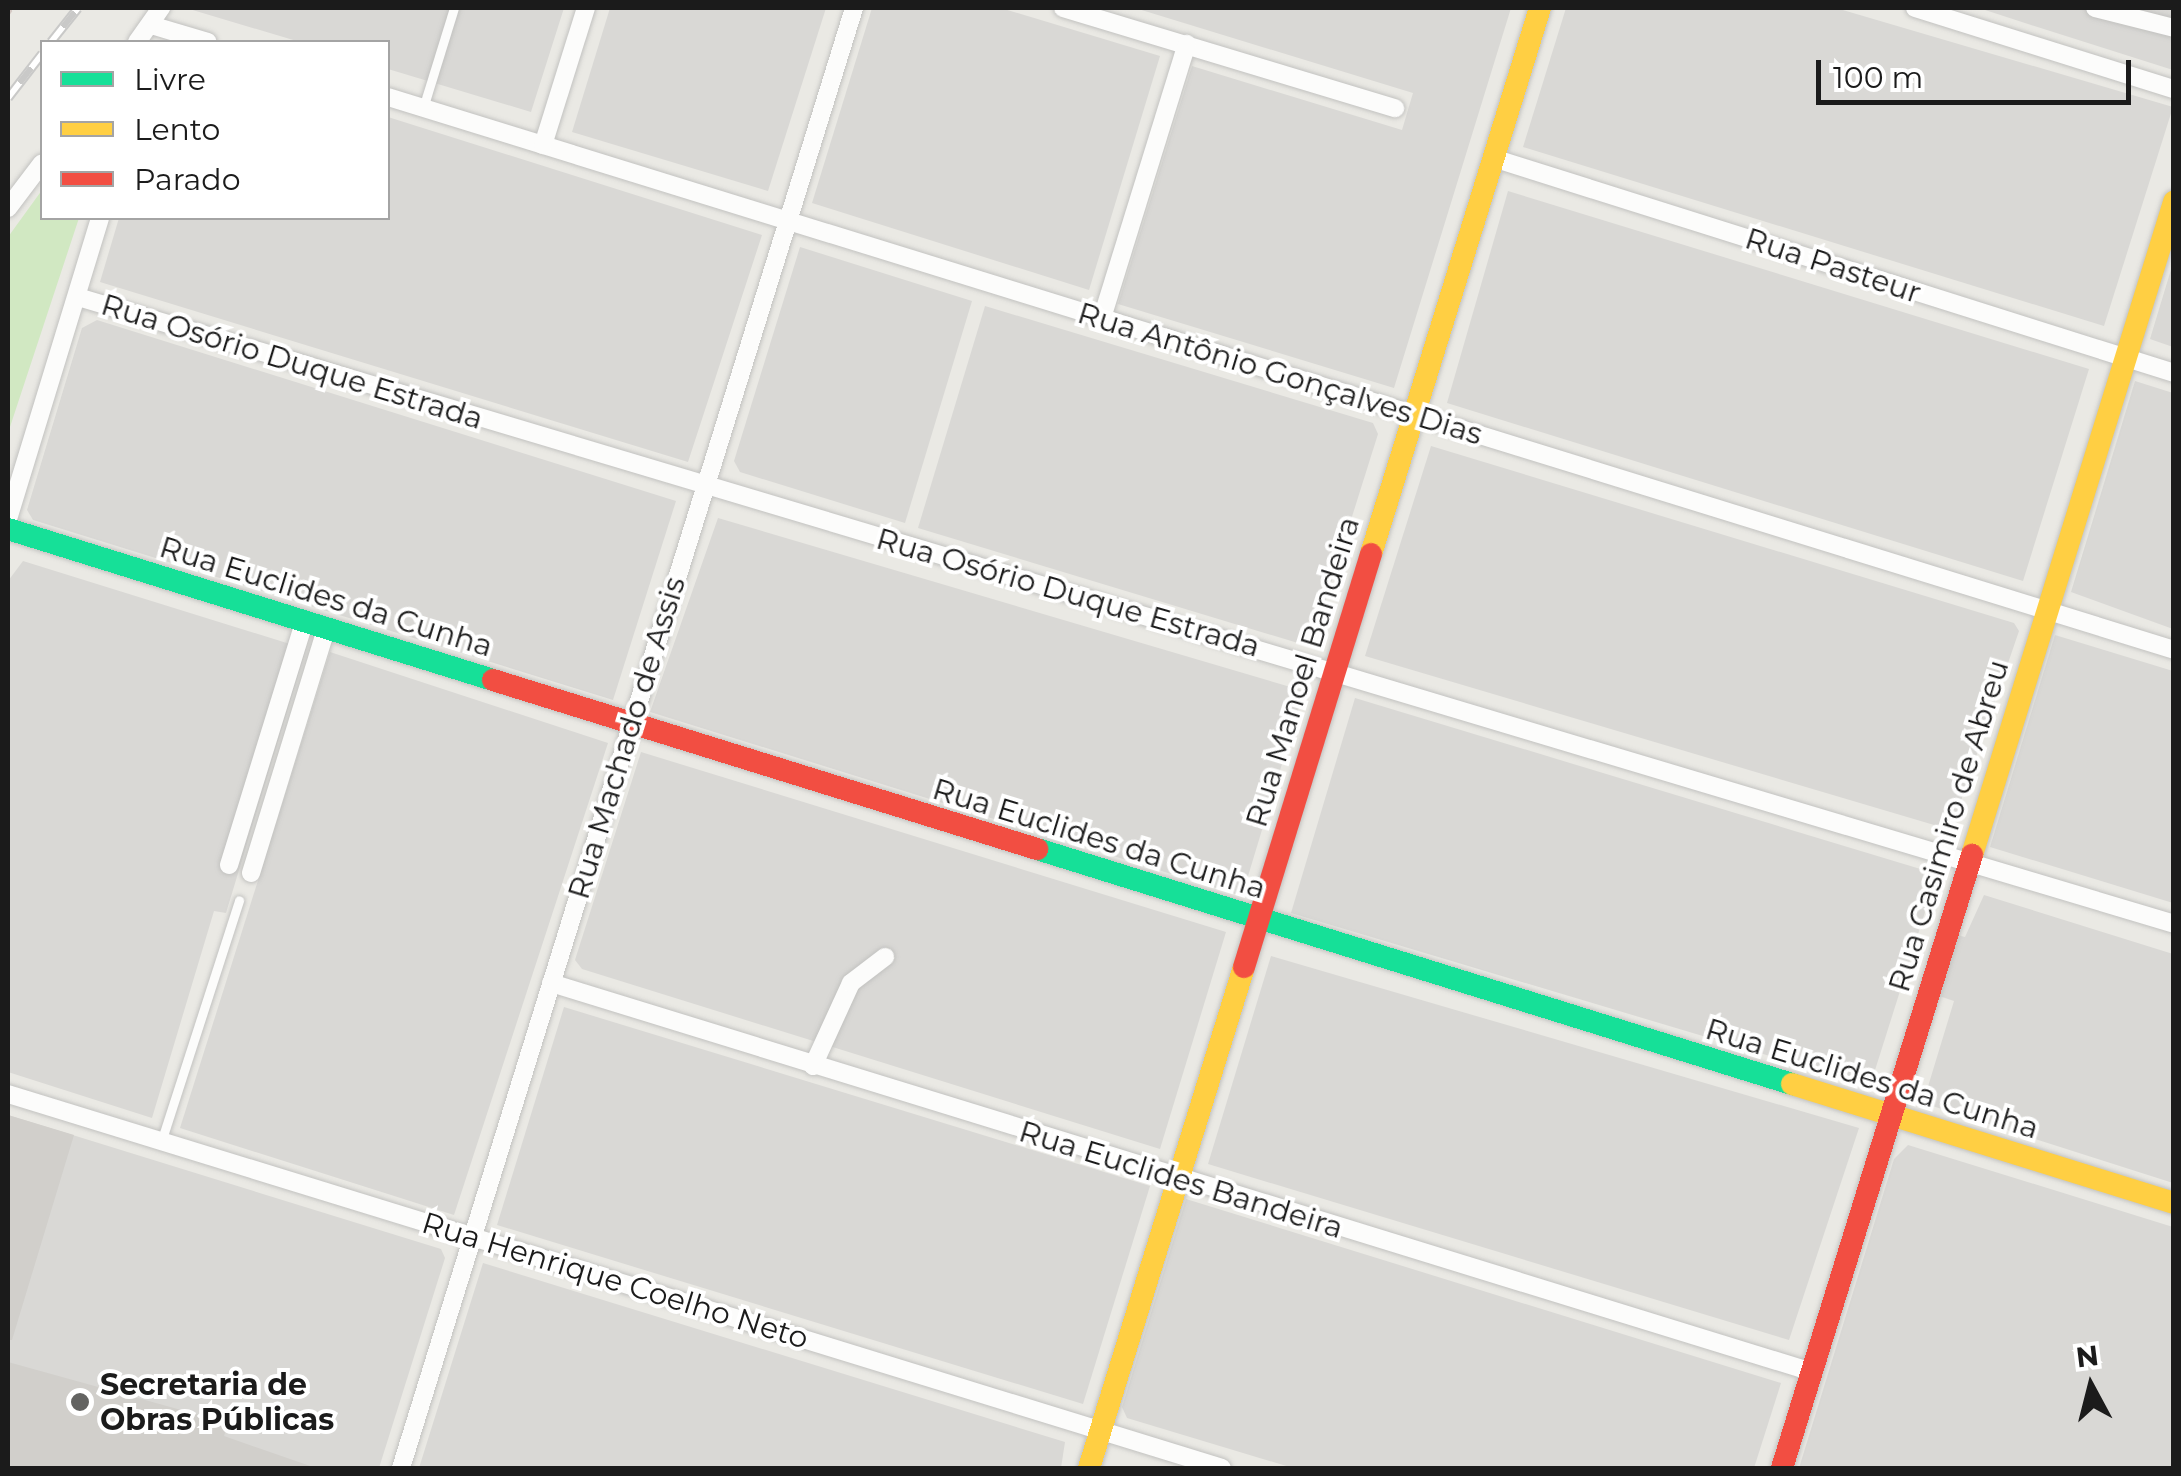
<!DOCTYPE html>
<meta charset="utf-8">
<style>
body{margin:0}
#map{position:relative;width:2181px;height:1476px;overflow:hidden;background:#eae9e4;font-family:Montserrat,sans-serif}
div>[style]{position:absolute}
.residential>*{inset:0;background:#d9d8d5}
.grass>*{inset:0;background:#d1e8c2}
.building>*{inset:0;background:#d1cfcb}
.path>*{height:4px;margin-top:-2px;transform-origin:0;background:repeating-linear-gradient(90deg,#d5c9c4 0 5px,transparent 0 10px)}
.roads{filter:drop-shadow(0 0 2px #c2c2c0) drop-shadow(0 0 2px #c2c2c0)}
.lane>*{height:9px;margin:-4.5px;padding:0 4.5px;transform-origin:4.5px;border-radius:4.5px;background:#fcfcfb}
.street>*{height:18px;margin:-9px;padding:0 9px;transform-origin:9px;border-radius:9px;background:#fcfcfb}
.fast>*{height:22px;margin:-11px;padding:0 11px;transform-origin:11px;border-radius:11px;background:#16e098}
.slow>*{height:22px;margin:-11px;padding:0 11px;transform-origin:11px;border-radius:11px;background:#ffcf43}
.jam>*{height:22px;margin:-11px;padding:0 11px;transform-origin:11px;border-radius:11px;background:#f24e42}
.rail>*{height:10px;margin-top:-5px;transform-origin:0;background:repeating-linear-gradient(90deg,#fff 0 19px,#c9c9c8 0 38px);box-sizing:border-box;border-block:2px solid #c9c9c8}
.dots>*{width:28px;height:28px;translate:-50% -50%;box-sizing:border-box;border:5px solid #fff;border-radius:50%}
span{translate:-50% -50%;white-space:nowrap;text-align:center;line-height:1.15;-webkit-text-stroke:8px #fff;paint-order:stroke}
.street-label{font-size:30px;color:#1b1b1b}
.poi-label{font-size:30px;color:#1b1b1b;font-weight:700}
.left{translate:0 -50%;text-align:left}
.frame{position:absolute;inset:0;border:10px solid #1b1b1b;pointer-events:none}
.legend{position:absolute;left:40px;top:40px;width:350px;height:180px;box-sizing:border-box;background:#fff;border:2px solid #a4a4a4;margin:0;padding:12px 18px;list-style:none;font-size:30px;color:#1b1b1b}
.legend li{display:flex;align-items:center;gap:20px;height:50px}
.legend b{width:50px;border:2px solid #a4a4a4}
.north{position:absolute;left:2041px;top:1336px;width:100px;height:100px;-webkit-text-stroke:8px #fff;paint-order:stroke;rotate:353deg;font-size:28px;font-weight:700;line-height:40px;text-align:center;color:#1b1b1b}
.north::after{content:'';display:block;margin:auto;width:35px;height:45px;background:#1b1b1b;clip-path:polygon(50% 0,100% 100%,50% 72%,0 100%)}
.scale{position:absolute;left:1816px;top:60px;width:315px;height:45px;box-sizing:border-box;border:5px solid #1b1b1b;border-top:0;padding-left:12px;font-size:30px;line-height:35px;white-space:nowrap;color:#1b1b1b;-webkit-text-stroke:8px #fff;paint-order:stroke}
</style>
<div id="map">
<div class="residential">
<i style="clip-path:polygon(186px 8px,564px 8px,531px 112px,388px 69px,388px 42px,300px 42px)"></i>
<i style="clip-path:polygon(610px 8px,826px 8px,768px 191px,572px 132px)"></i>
<i style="clip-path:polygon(872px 8px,1001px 8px,1160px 56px,1089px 290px,812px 203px)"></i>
<i style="clip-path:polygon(1135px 8px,1511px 8px,1394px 388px,1118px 304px,1192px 66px,1402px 130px,1413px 93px)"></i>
<i style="clip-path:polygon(1566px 8px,1836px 8px,2173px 107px,2104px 326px,1523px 147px)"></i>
<i style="clip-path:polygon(1979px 8px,2173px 8px,2173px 70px,2028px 24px)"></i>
<i style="clip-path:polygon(388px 117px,762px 235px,688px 462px,100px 282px,119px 218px,388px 218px)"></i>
<i style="clip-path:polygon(1508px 191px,2089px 369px,2023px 581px,1447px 403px)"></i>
<i style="clip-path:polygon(800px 247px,972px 301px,905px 523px,740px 472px,734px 461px)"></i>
<i style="clip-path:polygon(2173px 263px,2173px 347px,2150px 339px)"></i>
<i style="clip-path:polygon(985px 306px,1373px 423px,1378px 434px,1311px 647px,918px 528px)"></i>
<i style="clip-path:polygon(97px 320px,676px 501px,613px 700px,33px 520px,27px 510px,82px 328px)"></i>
<i style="clip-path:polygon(2135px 381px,2173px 393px,2173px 629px,2071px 592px)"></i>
<i style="clip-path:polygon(1431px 446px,2014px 623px,2019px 631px,1951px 830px,1365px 656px)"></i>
<i style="clip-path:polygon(718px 518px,1304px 691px,1242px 896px,650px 712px)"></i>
<i style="clip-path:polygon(23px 561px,306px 649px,226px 913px,214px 911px,152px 1118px,8px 1072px,8px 581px)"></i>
<i style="clip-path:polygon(2055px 635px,2173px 671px,2173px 903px,1990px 847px)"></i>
<i style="clip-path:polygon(330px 652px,608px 743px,454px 1215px,180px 1128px)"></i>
<i style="clip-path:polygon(1355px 698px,1937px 874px,1870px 1086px,1291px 913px)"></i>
<i style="clip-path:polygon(641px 752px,1226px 932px,1160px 1149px,582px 969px,575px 960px)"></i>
<i style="clip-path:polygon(1984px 895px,2173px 954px,2173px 1183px,1923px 1103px,1954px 1001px,1939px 996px,1957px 935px,1965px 937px)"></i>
<i style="clip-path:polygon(1271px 956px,1859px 1128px,1789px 1340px,1208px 1164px)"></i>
<i style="clip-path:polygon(564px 1007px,1150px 1186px,1083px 1404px,497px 1225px)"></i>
<i style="clip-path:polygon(8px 1115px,441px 1249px,445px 1258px,379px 1468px,8px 1468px)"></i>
<i style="clip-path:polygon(1908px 1145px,2173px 1227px,2173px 1468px,1799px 1468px,1894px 1159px)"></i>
<i style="clip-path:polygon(1186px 1199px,1781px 1383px,1754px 1468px,1293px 1468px,1127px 1418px,1122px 1407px)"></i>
<i style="clip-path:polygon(483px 1263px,1065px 1442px,1061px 1468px,419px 1468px)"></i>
</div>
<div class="grass">
<i style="clip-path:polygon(42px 190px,42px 218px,79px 218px,8px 433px,8px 237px)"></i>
</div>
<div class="building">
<i style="clip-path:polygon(8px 1115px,74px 1135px,12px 1340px,8px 1340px)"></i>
<i style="clip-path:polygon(8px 1362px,228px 1423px,224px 1436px,316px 1468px,8px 1468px)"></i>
</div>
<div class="path">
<i style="left:8px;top:14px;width:7px;rotate:-56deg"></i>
</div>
<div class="roads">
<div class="lane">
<i style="left:423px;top:108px;width:105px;rotate:-72.8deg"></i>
<i style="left:161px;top:1142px;width:254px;rotate:-72.1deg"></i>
</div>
<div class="street">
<i style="left:1063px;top:8px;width:347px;rotate:16.8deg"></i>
<i style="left:1915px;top:8px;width:271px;rotate:17.4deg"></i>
<i style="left:2095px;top:8px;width:81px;rotate:14.2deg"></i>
<i style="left:151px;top:25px;width:59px;rotate:16.6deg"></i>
<i style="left:137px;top:42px;width:42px;rotate:-54.8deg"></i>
<i style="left:388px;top:97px;width:1870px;rotate:17.2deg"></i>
<i style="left:543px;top:145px;width:144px;rotate:-72.6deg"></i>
<i style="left:1493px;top:158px;width:714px;rotate:17.52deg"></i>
<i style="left:8px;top:208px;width:56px;rotate:-52.9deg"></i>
<i style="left:78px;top:297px;width:2188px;rotate:16.65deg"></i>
<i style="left:1102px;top:318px;width:287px;rotate:-72.8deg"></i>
<i style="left:8px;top:519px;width:315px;rotate:-73deg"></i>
<i style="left:229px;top:865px;width:254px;rotate:-72.8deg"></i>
<i style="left:251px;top:873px;width:255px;rotate:-72.9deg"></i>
<i style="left:551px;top:983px;width:1320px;rotate:17.14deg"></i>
<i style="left:813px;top:1066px;width:91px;rotate:-65.4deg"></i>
<i style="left:851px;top:983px;width:43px;rotate:-37.4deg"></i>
<i style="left:8px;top:1094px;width:1270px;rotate:17.12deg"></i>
<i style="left:401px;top:1468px;width:1529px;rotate:-72.76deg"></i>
</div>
<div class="fast">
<i style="left:8px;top:529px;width:508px;rotate:17.29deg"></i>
<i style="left:1037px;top:849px;width:791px;rotate:17.29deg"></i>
</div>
<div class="slow">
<i style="left:1371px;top:554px;width:572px;rotate:-72.8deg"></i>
<i style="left:1972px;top:855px;width:684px;rotate:-72.81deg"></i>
<i style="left:1792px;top:1084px;width:400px;rotate:17.3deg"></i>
<i style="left:1089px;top:1468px;width:524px;rotate:-72.81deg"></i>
</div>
<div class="jam">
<i style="left:493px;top:680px;width:570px;rotate:17.26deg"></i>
<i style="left:1244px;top:967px;width:432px;rotate:-72.9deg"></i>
<i style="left:1782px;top:1468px;width:642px;rotate:-72.78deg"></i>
</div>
</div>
<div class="rail">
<i style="left:51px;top:42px;width:43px;rotate:-51.5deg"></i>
<i style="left:8px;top:98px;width:56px;rotate:-52.3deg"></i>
</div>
<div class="dots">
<i style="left:80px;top:1402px;background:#636361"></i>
</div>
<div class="street-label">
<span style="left:1833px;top:266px;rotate:18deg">Rua Pasteur</span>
<span style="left:292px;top:362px;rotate:17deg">Rua Osório Duque Estrada</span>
<span style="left:1280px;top:374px;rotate:17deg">Rua Antônio Gonçalves Dias</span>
<span style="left:1068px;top:593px;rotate:16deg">Rua Osório Duque Estrada</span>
<span style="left:326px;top:597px;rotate:17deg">Rua Euclides da Cunha</span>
<span style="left:1303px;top:672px;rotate:-73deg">Rua Manoel Bandeira</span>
<span style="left:627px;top:738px;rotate:-73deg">Rua Machado de Assis</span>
<span style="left:1949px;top:826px;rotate:-73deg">Rua Casimiro de Abreu</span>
<span style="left:1099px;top:839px;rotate:17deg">Rua Euclides da Cunha</span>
<span style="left:1872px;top:1079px;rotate:17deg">Rua Euclides da Cunha</span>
<span style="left:1181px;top:1180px;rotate:17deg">Rua Euclides Bandeira</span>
<span style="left:615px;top:1281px;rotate:17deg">Rua Henrique Coelho Neto</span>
</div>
<div class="poi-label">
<span class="left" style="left:100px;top:1402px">Secretaria de<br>Obras Públicas</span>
</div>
<div class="frame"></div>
<ul class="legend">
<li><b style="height:12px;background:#16e098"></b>Livre</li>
<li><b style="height:12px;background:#ffcf43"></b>Lento</li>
<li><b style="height:12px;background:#f24e42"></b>Parado</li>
</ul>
<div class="north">N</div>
<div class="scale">100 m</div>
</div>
